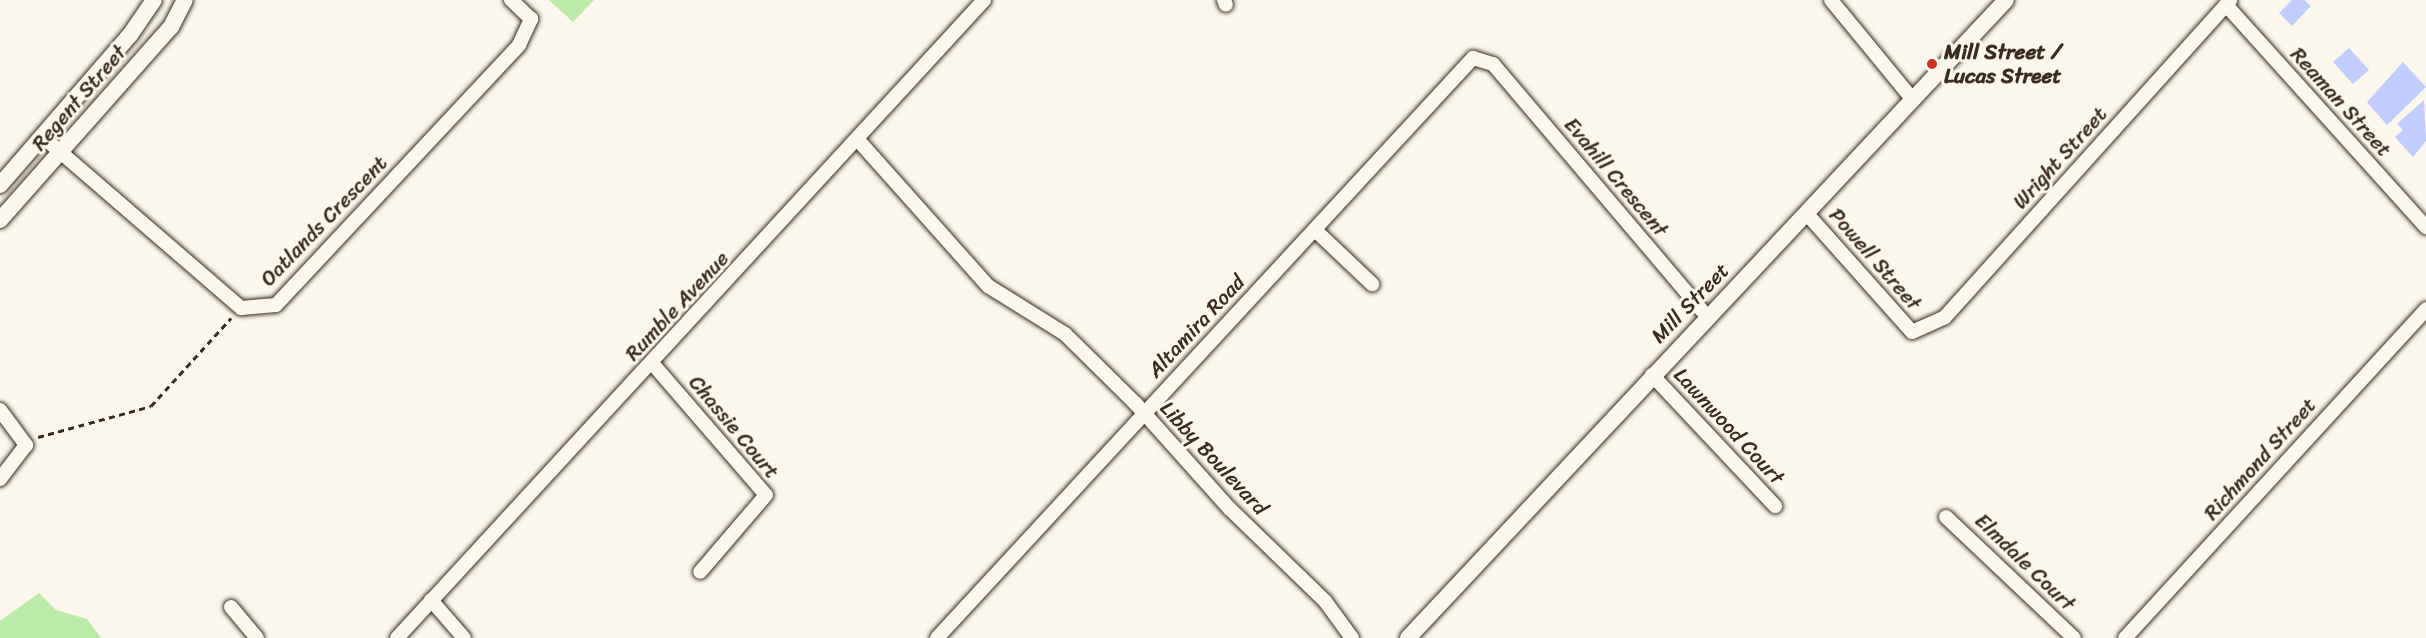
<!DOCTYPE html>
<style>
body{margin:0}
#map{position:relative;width:2426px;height:638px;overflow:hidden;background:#fbf7ec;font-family:Sriracha,sans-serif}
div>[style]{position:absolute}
.green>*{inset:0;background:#bceaa8}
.building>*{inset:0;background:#c0cdfe}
.path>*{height:3px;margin-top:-1.5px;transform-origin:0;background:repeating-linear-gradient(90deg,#3b2a1e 0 6px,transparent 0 10.5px)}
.roads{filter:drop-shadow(0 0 2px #3b2a1e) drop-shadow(0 0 2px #3b2a1e)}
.minor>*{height:14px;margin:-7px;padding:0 7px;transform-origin:7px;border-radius:7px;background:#fbf7ec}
.tertiary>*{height:16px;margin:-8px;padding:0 8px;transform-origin:8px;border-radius:8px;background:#fbf7ec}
.dots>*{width:16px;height:16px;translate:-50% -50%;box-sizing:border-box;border:3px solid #fbf7ec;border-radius:50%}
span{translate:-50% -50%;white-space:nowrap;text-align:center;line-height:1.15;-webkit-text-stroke:6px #fbf7ec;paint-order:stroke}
.poi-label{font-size:21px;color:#3b2a1e;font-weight:700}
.left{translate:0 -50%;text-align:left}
.street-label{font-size:21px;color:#3b2a1e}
</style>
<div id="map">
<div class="green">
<i style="clip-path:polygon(549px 0,594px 0,573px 22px)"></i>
<i style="clip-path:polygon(39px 593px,56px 610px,87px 619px,101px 638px,0 638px,0 621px)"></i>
</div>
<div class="building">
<i style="clip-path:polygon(2292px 0,2304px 0,2311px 6px,2292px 26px,2279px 13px)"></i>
<i style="clip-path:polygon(2349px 48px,2369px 70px,2353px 84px,2333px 62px)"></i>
<i style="clip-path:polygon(2403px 62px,2426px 87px,2387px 125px,2367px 102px)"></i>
<i style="clip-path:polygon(2424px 100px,2426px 141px,2413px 157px,2395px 137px,2403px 130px,2397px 124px)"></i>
</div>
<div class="path">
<i style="left:38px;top:437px;width:117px;rotate:-15.3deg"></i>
<i style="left:151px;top:406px;width:119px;rotate:-47.7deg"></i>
</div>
<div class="roads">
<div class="minor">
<i style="left:1224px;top:0;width:5px;rotate:68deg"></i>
<i style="left:1831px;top:0;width:129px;rotate:50.6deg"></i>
<i style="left:2226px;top:5px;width:299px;rotate:48deg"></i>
<i style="left:43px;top:137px;width:262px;rotate:40.8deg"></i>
<i style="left:241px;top:308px;width:35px;rotate:-5deg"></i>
<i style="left:276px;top:305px;width:356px;rotate:-46.9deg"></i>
<i style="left:519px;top:45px;width:29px;rotate:-65deg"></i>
<i style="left:531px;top:19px;width:28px;rotate:-136deg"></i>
<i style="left:858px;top:140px;width:195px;rotate:48.3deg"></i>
<i style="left:988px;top:286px;width:91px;rotate:31.9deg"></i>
<i style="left:1065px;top:334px;width:100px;rotate:44.6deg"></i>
<i style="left:1136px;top:404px;width:140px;rotate:48.2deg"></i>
<i style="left:1229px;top:508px;width:134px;rotate:44.1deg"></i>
<i style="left:1325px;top:601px;width:46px;rotate:53.9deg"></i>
<i style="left:1807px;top:214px;width:158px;rotate:48.3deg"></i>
<i style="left:1912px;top:332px;width:36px;rotate:-24deg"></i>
<i style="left:1945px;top:317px;width:426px;rotate:-48deg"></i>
<i style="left:1315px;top:230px;width:79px;rotate:43.5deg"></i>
<i style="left:652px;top:363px;width:174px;rotate:49.2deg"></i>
<i style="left:766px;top:495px;width:101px;rotate:130.6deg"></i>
<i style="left:1652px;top:375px;width:180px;rotate:46.8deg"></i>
<i style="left:0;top:410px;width:44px;rotate:53.4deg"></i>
<i style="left:26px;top:445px;width:43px;rotate:127.4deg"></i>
<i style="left:1946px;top:517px;width:176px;rotate:43.4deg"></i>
<i style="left:431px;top:600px;width:50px;rotate:49deg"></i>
<i style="left:231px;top:607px;width:40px;rotate:50deg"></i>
<i style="left:397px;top:638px;width:867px;rotate:-47.38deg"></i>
<i style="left:937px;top:638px;width:790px;rotate:-47.26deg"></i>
<i style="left:1473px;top:58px;width:21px;rotate:17deg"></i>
<i style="left:1493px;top:64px;width:331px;rotate:49.7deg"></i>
<i style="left:2125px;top:638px;width:446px;rotate:-47.5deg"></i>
</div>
<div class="tertiary">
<i style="left:0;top:185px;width:198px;rotate:-49.1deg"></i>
<i style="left:130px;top:35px;width:42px;rotate:-55.6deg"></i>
<i style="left:0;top:220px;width:258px;rotate:-48.5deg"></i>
<i style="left:171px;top:27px;width:30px;rotate:-63deg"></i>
<i style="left:1408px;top:638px;width:874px;rotate:-46.85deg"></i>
</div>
</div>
<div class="dots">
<i style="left:1932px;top:64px;background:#c8321e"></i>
</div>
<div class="poi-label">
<span class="left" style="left:1944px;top:64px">Mill Street /<br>Lucas Street</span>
</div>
<div class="street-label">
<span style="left:79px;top:98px;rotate:-49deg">Regent Street</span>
<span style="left:2341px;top:102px;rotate:48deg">Reaman Street</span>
<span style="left:2060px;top:158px;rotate:-48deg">Wright Street</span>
<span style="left:1616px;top:177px;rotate:50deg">Evahill Crescent</span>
<span style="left:324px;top:221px;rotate:-46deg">Oatlands Crescent</span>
<span style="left:1875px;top:259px;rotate:49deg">Powell Street</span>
<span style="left:1690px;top:303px;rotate:-46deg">Mill Street</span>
<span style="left:677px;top:306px;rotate:-47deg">Rumble Avenue</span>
<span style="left:1196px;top:326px;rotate:-47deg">Altamira Road</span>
<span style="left:1729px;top:426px;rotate:47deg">Lawnwood Court</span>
<span style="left:734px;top:427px;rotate:50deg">Chassie Court</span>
<span style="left:1214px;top:458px;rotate:47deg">Libby Boulevard</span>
<span style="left:2260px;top:459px;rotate:-48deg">Richmond Street</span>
<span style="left:2025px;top:562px;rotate:44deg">Elmdale Court</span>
</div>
</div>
